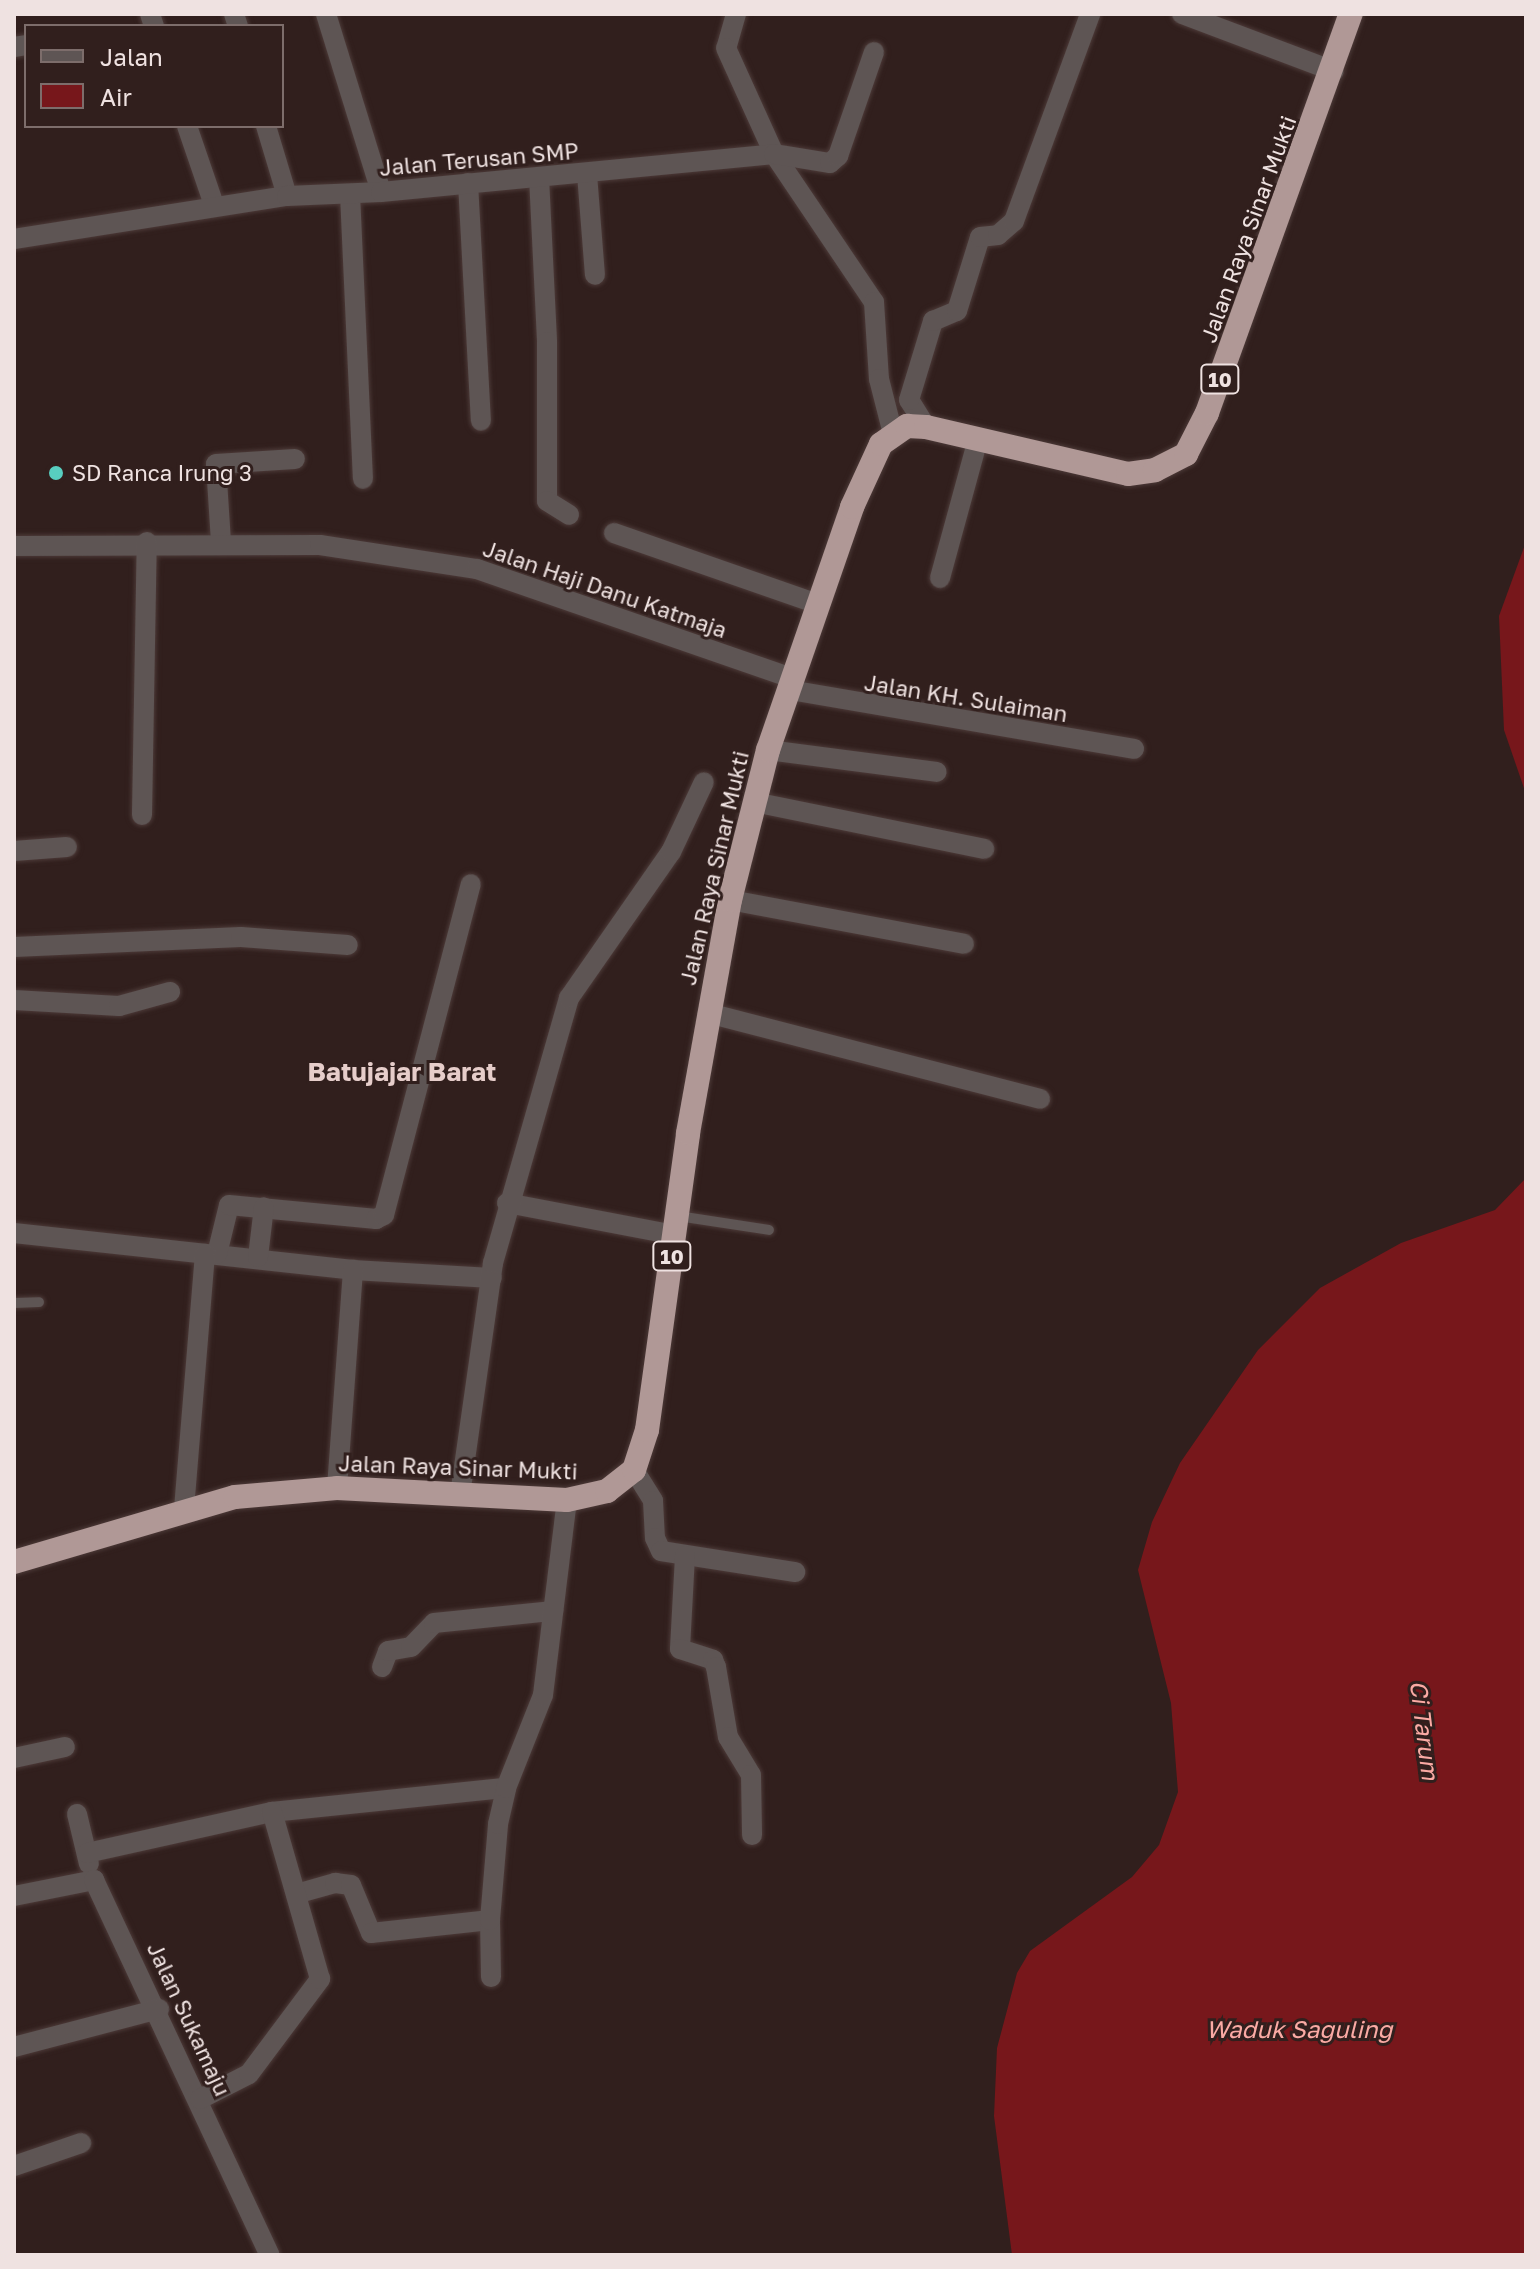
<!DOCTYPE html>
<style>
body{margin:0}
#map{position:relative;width:1540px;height:2269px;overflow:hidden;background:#311f1d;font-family:"Golos Text",sans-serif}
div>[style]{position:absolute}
.water>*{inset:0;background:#77171b}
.roads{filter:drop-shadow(0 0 2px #4c3a38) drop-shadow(0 0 2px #4c3a38)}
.lane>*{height:10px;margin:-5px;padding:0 5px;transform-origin:5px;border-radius:5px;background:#5e5554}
.street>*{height:20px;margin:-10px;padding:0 10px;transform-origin:10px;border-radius:10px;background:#5e5554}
.highway>*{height:24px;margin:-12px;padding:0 12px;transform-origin:12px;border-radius:12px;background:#b09896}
.dots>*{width:22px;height:22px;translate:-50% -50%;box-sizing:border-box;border:4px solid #311f1d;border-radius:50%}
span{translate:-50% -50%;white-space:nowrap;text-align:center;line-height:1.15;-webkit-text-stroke:6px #311f1d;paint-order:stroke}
.shield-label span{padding:2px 6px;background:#311f1d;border:2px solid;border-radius:6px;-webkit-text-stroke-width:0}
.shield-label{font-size:20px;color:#efe2e1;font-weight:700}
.street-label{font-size:22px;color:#efe2e1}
.poi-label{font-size:22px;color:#efe2e1}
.left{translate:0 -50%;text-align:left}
.water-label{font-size:24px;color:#fbaaa4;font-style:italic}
.quarter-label{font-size:26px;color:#e6cdca;font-weight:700}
.frame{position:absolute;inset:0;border:16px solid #efe2e1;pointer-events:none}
.legend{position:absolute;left:24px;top:24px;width:260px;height:104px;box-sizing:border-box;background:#311f1d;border:2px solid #7d6d6b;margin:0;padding:10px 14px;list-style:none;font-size:24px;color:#efe2e1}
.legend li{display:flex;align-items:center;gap:16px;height:40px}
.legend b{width:40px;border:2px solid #7d6d6b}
</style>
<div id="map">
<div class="water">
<i style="clip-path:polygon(1526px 542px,1526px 794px,1504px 730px,1499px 616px)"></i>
<i style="clip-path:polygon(1526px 1178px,1526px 2255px,1012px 2255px,994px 2116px,997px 2048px,1017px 1973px,1030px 1951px,1132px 1877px,1159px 1845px,1178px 1792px,1171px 1703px,1138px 1570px,1152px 1522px,1180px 1463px,1258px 1350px,1320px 1288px,1401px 1243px,1495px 1210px)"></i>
</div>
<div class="roads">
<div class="lane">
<i style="left:678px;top:1216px;width:92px;rotate:8.7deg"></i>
<i style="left:14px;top:1303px;width:25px;rotate:-2deg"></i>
</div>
<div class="street">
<i style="left:150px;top:14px;width:13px;rotate:72deg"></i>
<i style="left:234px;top:14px;width:13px;rotate:72deg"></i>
<i style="left:326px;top:14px;width:186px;rotate:72.8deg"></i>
<i style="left:736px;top:14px;width:35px;rotate:106deg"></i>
<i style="left:726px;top:48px;width:116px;rotate:65.6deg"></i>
<i style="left:774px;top:154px;width:179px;rotate:56deg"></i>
<i style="left:874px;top:302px;width:77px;rotate:86.3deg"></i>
<i style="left:879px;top:379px;width:57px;rotate:75.7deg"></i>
<i style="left:1182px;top:14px;width:162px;rotate:20.6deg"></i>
<i style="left:14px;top:47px;width:12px;rotate:-9deg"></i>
<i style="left:187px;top:126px;width:83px;rotate:71.1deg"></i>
<i style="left:266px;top:126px;width:73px;rotate:73.3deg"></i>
<i style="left:587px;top:174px;width:101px;rotate:85.5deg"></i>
<i style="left:539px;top:177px;width:165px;rotate:87.2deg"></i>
<i style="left:547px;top:342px;width:159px;rotate:90deg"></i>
<i style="left:547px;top:501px;width:26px;rotate:32deg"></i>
<i style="left:468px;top:183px;width:238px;rotate:86.9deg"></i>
<i style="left:350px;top:194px;width:285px;rotate:87.4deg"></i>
<i style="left:14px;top:239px;width:276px;rotate:-9deg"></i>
<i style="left:287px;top:196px;width:94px;rotate:-2.4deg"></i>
<i style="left:381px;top:192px;width:395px;rotate:-5.5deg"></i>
<i style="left:774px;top:154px;width:57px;rotate:9.1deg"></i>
<i style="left:830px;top:163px;width:11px;rotate:-41deg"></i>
<i style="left:838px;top:156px;width:110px;rotate:-70.9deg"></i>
<i style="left:926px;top:427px;width:32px;rotate:-122deg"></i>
<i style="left:909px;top:400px;width:83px;rotate:-73.1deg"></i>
<i style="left:933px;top:321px;width:26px;rotate:-23deg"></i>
<i style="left:957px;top:311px;width:77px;rotate:-72.7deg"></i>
<i style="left:980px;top:237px;width:18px;rotate:-6deg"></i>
<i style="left:998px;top:235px;width:21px;rotate:-41deg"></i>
<i style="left:1014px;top:221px;width:221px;rotate:-69.8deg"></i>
<i style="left:614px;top:533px;width:216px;rotate:19.2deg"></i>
<i style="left:221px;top:542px;width:78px;rotate:-93.7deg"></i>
<i style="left:216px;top:464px;width:79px;rotate:-3.6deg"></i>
<i style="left:14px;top:546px;width:306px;rotate:-0.2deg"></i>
<i style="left:320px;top:545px;width:159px;rotate:8.7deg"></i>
<i style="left:477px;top:569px;width:336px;rotate:19.1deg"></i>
<i style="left:940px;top:578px;width:144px;rotate:-74.7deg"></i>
<i style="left:790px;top:690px;width:349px;rotate:9.7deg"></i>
<i style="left:768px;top:750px;width:170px;rotate:7.4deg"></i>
<i style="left:754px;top:802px;width:235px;rotate:11.5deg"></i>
<i style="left:142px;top:815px;width:273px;rotate:-89deg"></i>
<i style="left:14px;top:851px;width:53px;rotate:-4.3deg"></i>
<i style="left:730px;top:900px;width:238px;rotate:10.6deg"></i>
<i style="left:14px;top:947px;width:227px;rotate:-2.5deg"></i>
<i style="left:241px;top:937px;width:107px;rotate:4.3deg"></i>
<i style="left:14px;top:1000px;width:105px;rotate:3.3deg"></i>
<i style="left:119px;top:1006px;width:53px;rotate:-15.4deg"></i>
<i style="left:708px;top:1013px;width:343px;rotate:14.5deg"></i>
<i style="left:507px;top:1203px;width:171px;rotate:10.8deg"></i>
<i style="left:14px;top:1233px;width:341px;rotate:6.2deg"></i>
<i style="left:353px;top:1270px;width:139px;rotate:3.3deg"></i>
<i style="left:217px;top:1254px;width:50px;rotate:-76.2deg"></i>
<i style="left:229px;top:1205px;width:148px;rotate:5.4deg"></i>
<i style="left:376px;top:1219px;width:9px;rotate:-27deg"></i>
<i style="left:384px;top:1215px;width:342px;rotate:-75.3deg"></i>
<i style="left:258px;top:1257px;width:50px;rotate:-83.2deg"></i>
<i style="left:634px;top:1470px;width:36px;rotate:58deg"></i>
<i style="left:653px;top:1501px;width:37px;rotate:87deg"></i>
<i style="left:655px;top:1538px;width:14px;rotate:65deg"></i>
<i style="left:661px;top:1551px;width:136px;rotate:8.9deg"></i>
<i style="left:337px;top:1488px;width:219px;rotate:-85.8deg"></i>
<i style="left:460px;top:1495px;width:234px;rotate:-81.9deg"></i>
<i style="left:493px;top:1263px;width:276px;rotate:-74deg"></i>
<i style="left:569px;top:998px;width:178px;rotate:-55.1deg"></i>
<i style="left:671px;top:852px;width:77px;rotate:-64.8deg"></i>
<i style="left:184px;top:1509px;width:256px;rotate:-85.3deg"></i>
<i style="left:685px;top:1556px;width:93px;rotate:93.1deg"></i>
<i style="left:680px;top:1649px;width:35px;rotate:18deg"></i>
<i style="left:713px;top:1660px;width:8px;rotate:67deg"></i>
<i style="left:716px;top:1667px;width:71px;rotate:80.3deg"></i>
<i style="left:728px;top:1737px;width:44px;rotate:58.8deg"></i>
<i style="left:751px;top:1775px;width:60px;rotate:89deg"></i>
<i style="left:382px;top:1667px;width:17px;rotate:-69deg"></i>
<i style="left:388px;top:1651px;width:23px;rotate:-10deg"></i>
<i style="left:411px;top:1647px;width:33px;rotate:-46deg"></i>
<i style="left:434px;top:1623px;width:120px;rotate:-5.8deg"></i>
<i style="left:14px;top:1758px;width:52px;rotate:-12.2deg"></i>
<i style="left:77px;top:1814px;width:51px;rotate:76.5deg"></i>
<i style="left:87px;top:1853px;width:189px;rotate:-12.5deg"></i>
<i style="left:272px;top:1812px;width:235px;rotate:-5.9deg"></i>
<i style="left:296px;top:1894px;width:41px;rotate:-15.8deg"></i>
<i style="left:335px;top:1883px;width:16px;rotate:7deg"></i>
<i style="left:351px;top:1885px;width:52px;rotate:67.4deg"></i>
<i style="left:371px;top:1933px;width:120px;rotate:-6.2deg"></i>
<i style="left:14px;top:1896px;width:82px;rotate:-11.3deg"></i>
<i style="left:94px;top:1880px;width:414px;rotate:64.9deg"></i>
<i style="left:491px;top:1977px;width:57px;rotate:-91deg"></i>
<i style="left:490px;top:1920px;width:96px;rotate:-85.2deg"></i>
<i style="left:498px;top:1824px;width:37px;rotate:-77deg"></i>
<i style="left:506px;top:1788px;width:100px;rotate:-68.3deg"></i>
<i style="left:543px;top:1695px;width:196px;rotate:-83deg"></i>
<i style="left:14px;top:2047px;width:150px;rotate:-14.7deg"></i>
<i style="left:200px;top:2099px;width:55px;rotate:-27deg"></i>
<i style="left:249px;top:2074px;width:119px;rotate:-53.2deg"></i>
<i style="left:320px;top:1979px;width:174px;rotate:-106deg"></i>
<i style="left:14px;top:2166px;width:71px;rotate:-18.9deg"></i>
</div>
<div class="highway">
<i style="left:14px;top:1562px;width:230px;rotate:-16.4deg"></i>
<i style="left:235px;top:1497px;width:102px;rotate:-5deg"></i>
<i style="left:337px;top:1488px;width:230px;rotate:3deg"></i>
<i style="left:567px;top:1500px;width:41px;rotate:-12.7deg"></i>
<i style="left:607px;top:1491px;width:34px;rotate:-38deg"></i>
<i style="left:634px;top:1470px;width:42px;rotate:-72deg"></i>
<i style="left:647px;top:1430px;width:300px;rotate:-82.1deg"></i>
<i style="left:688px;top:1133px;width:237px;rotate:-79.8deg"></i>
<i style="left:730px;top:900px;width:155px;rotate:-75.8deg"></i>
<i style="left:768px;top:750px;width:257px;rotate:-70.9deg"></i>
<i style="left:852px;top:507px;width:69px;rotate:-65.3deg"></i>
<i style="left:881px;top:444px;width:32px;rotate:-35deg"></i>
<i style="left:907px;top:426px;width:19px;rotate:3deg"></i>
<i style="left:926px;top:427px;width:207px;rotate:13.1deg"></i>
<i style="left:1128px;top:474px;width:27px;rotate:-8deg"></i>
<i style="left:1155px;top:470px;width:35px;rotate:-27deg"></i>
<i style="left:1186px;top:454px;width:46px;rotate:-62.9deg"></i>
<i style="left:1207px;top:413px;width:424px;rotate:-70.2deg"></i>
</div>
</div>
<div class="dots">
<i style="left:56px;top:473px;background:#58cec0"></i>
</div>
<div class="shield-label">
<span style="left:1220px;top:379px">10</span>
<span style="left:672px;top:1256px">10</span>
</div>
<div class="street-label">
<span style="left:479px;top:159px;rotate:-5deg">Jalan Terusan SMP</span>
<span style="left:1248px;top:229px;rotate:-70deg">Jalan Raya Sinar Mukti</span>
<span style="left:605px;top:589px;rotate:19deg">Jalan Haji Danu Katmaja</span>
<span style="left:966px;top:698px;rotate:9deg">Jalan KH. Sulaiman</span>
<span style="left:714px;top:868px;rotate:-77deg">Jalan Raya Sinar Mukti</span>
<span style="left:458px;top:1467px;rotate:2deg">Jalan Raya Sinar Mukti</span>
<span style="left:189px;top:2019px;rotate:65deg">Jalan Sukamaju</span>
</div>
<div class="poi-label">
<span class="left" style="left:72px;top:473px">SD Ranca Irung 3</span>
</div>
<div class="water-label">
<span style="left:1425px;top:1730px;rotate:83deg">Ci Tarum</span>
<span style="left:1299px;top:2029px">Waduk Saguling</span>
</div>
<div class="quarter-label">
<span style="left:402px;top:1072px">Batujajar Barat</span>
</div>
<div class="frame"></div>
<ul class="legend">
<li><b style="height:10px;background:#5e5554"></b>Jalan</li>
<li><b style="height:22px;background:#77171b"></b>Air</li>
</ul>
</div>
